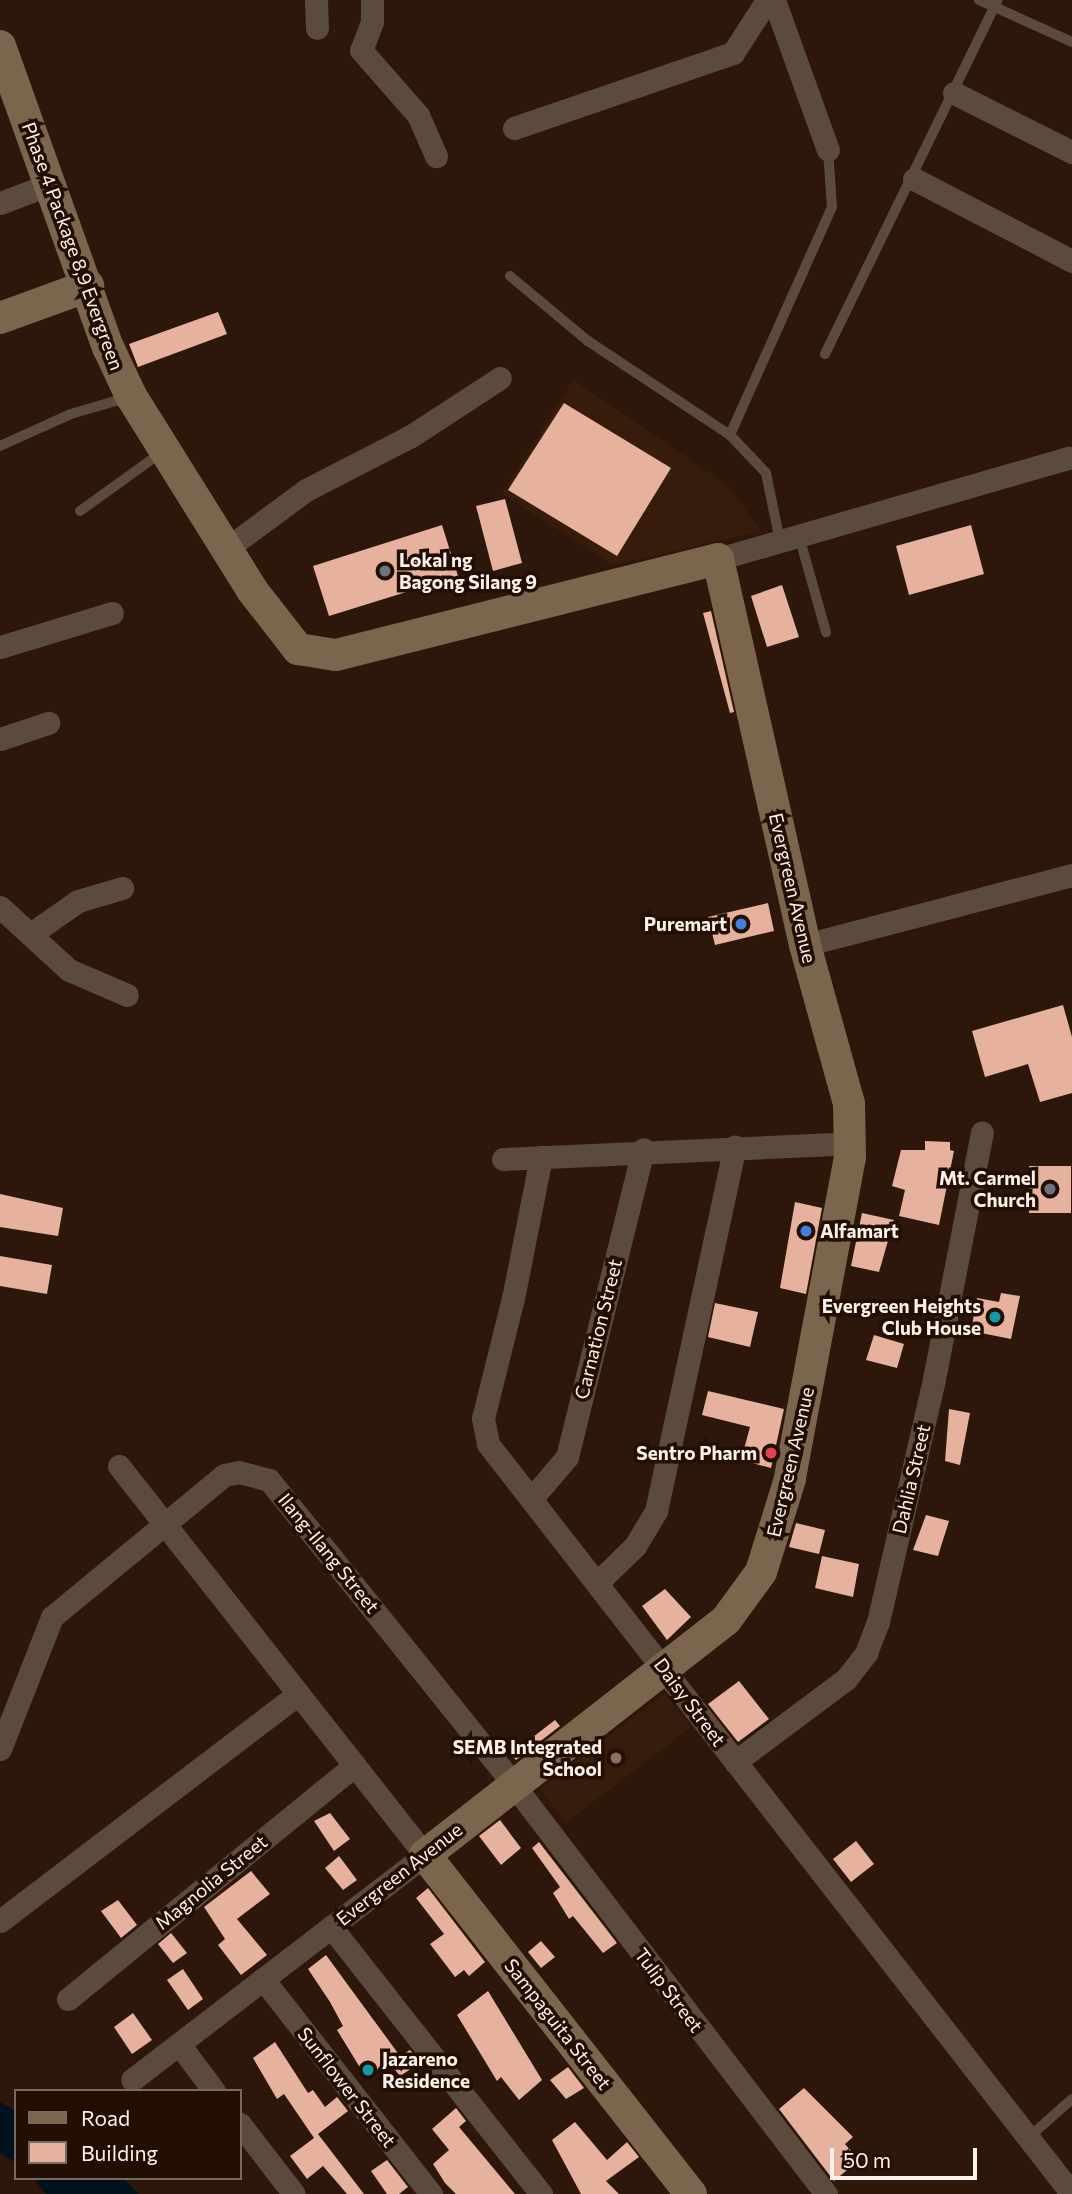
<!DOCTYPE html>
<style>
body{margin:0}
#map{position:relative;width:1072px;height:2194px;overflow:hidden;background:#2c170a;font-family:Commissioner,sans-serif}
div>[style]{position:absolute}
.built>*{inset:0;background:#371c0b}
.water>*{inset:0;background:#00111f}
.building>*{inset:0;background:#e6b29d}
.lane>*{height:10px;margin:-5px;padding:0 5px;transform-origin:5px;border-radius:5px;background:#5a4b3c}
.street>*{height:23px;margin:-11.5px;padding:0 11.5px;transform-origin:11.5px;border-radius:11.5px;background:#5a4b3c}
.secondary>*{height:32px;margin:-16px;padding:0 16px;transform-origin:16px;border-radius:16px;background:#7c654d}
.dots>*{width:19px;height:19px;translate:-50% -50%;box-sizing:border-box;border:4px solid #220e03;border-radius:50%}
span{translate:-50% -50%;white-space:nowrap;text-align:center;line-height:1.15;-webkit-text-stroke:7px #220e03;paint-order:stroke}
.street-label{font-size:19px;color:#fdf1ea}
.poi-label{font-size:19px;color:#fdf1ea;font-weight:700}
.left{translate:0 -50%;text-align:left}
.right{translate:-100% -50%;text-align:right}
.legend{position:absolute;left:14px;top:2089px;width:228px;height:91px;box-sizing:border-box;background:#220e03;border:2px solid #7a695f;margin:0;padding:9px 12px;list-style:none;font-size:21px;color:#fdf1ea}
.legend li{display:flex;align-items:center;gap:14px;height:35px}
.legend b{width:35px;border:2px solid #7a695f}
.scale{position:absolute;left:830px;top:2148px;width:147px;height:32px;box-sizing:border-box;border:4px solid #fdf1ea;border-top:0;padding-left:9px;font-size:21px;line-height:24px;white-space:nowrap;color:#fdf1ea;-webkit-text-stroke:5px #220e03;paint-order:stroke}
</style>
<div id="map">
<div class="built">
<i style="clip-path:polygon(573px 380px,729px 486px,761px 531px,613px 565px,502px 494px)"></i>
<i style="clip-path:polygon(665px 1693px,691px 1727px,566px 1823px,540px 1789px)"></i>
</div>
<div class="water">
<i style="clip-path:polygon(0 2102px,16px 2111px,16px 2163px,0 2153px)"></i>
<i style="clip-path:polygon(33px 2178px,123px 2178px,139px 2194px,46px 2194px)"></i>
</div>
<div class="building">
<i style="clip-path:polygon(218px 312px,227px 334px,138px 367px,129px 344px)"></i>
<i style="clip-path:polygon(564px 403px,671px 468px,617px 556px,508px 490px)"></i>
<i style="clip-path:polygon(505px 499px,522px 563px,493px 571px,476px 506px)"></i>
<i style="clip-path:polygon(442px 525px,458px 576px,329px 616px,313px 566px)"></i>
<i style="clip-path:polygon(971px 525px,984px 574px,909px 595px,896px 546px)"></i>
<i style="clip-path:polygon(782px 585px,799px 637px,767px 647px,751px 596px)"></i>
<i style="clip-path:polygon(711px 611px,734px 712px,730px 713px,703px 613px)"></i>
<i style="clip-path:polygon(768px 903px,774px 931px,715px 945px,708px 917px)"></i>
<i style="clip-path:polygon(1063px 1005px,1072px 1037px,1072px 1093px,1040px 1102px,1028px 1064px,985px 1077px,972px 1031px)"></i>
<i style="clip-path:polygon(925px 1141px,950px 1142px,950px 1150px,954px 1151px,939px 1225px,899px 1216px,905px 1190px,892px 1186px,901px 1150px,925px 1150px)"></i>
<i style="clip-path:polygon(1029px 1166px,1071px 1166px,1071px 1213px,1029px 1213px)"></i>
<i style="clip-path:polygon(0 1194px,63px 1208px,58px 1236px,0 1227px)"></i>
<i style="clip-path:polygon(795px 1202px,822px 1208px,806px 1294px,780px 1288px)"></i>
<i style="clip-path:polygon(862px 1213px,894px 1220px,879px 1272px,851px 1266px)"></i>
<i style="clip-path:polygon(0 1256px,52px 1265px,47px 1294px,0 1286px)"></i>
<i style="clip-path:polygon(1001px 1293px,1020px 1296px,1011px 1339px,971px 1331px,977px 1298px,999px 1302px)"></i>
<i style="clip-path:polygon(715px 1303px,758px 1312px,750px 1347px,708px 1337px)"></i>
<i style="clip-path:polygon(874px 1335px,904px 1344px,897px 1368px,866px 1360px)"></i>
<i style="clip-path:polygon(708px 1391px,784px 1409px,771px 1468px,741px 1460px,750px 1427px,702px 1415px)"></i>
<i style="clip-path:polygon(949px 1409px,970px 1413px,960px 1465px,945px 1461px)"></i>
<i style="clip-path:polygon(926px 1515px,949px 1521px,938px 1556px,913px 1550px)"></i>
<i style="clip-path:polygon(796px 1523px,825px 1530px,819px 1554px,789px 1547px)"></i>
<i style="clip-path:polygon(822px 1556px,859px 1564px,853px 1597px,815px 1588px)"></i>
<i style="clip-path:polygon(665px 1589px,691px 1617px,667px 1640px,642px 1606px)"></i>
<i style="clip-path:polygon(739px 1681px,769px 1719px,738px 1742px,708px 1704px)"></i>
<i style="clip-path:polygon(555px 1720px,560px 1726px,516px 1760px,511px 1754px)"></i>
<i style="clip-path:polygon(330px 1813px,350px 1839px,334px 1851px,314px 1821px)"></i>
<i style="clip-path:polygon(500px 1820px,521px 1848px,501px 1865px,479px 1836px)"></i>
<i style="clip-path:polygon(856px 1841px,874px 1864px,851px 1882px,833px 1859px)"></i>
<i style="clip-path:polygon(539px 1842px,617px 1943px,603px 1953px,573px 1916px,569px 1919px,553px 1893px,560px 1887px,532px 1848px)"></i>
<i style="clip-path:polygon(339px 1856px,357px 1880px,343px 1890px,325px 1868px)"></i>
<i style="clip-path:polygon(251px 1871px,270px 1894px,237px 1919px,267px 1955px,241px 1975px,218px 1945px,225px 1939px,204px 1907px)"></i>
<i style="clip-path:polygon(428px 1888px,485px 1962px,469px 1976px,464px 1970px,455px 1977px,430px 1944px,444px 1934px,416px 1898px)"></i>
<i style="clip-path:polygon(118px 1900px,137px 1925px,121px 1938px,101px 1911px)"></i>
<i style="clip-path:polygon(171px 1933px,187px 1953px,173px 1963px,158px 1944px)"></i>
<i style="clip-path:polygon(541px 1941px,555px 1957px,541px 1968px,528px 1952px)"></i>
<i style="clip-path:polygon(326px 1955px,400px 2056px,392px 2061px,410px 2050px,420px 2063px,400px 2076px,390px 2063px,367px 2079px,337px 2030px,343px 2026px,330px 2002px,308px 1969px)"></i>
<i style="clip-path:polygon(183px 1969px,203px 1999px,188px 2010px,167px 1980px)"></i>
<i style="clip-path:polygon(488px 1991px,542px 2080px,519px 2100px,501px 2077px,497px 2081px,457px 2015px)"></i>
<i style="clip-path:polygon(133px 2013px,152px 2040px,132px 2054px,114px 2027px)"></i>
<i style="clip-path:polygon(275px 2042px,308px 2093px,313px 2090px,325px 2107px,337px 2097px,348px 2111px,318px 2134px,364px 2194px,347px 2194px,323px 2166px,307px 2179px,290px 2156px,314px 2138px,284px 2094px,277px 2099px,253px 2058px)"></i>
<i style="clip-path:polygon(568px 2067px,584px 2088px,566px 2099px,550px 2080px)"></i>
<i style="clip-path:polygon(804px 2088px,853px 2137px,845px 2144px,859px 2160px,834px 2181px,779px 2109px)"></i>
<i style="clip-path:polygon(456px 2108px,466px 2121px,459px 2127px,515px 2194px,456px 2194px,445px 2183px,433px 2164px,449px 2150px,432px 2129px)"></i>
<i style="clip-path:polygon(575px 2122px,607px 2160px,627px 2142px,639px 2157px,606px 2181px,619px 2194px,581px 2194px,552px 2140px)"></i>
<i style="clip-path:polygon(387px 2160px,408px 2187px,399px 2194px,387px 2194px,371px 2171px)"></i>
</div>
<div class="lane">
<i style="left:979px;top:0;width:102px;rotate:24.3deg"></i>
<i style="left:510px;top:276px;width:102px;rotate:39.8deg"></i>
<i style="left:588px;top:341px;width:170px;rotate:33.5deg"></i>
<i style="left:730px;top:435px;width:52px;rotate:46.5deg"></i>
<i style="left:766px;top:473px;width:69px;rotate:78.4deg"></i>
<i style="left:825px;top:354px;width:394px;rotate:-64deg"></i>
<i style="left:730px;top:435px;width:250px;rotate:-65.9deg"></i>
<i style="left:832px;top:207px;width:57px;rotate:-94deg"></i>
<i style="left:0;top:446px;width:78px;rotate:-24.3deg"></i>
<i style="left:71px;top:414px;width:60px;rotate:-16.3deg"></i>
<i style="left:80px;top:511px;width:101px;rotate:-35.7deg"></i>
<i style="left:799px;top:536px;width:100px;rotate:74.3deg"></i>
<i style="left:1029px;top:2137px;width:57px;rotate:-41.5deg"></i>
</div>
<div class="street">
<i style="left:316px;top:0;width:28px;rotate:88deg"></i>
<i style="left:372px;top:0;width:22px;rotate:90deg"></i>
<i style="left:372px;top:22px;width:30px;rotate:111deg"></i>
<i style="left:361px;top:50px;width:86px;rotate:48.8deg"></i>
<i style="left:418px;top:115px;width:45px;rotate:66.3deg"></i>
<i style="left:774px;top:0;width:159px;rotate:70.2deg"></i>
<i style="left:954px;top:93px;width:132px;rotate:26.6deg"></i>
<i style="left:514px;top:128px;width:231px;rotate:-18.9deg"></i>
<i style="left:733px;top:53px;width:63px;rotate:-57.3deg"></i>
<i style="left:914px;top:179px;width:178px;rotate:27.4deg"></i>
<i style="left:0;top:203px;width:53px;rotate:-20.8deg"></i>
<i style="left:226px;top:549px;width:99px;rotate:-36.4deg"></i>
<i style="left:306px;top:490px;width:118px;rotate:-27.2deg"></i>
<i style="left:411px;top:436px;width:106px;rotate:-33.1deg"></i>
<i style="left:718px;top:559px;width:365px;rotate:-16.1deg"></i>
<i style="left:0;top:647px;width:117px;rotate:-16.9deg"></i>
<i style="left:0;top:739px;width:51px;rotate:-18.4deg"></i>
<i style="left:0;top:907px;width:93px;rotate:42.4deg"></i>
<i style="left:69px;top:970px;width:63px;rotate:23.3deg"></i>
<i style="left:32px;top:933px;width:56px;rotate:-34.8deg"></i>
<i style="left:78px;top:901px;width:46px;rotate:-16.5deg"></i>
<i style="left:805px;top:945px;width:276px;rotate:-14.7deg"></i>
<i style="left:541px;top:1157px;width:144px;rotate:101.2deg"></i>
<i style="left:513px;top:1298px;width:124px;rotate:104deg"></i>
<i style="left:483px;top:1418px;width:26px;rotate:79deg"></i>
<i style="left:488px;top:1444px;width:951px;rotate:52.09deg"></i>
<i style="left:503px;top:1159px;width:349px;rotate:-2.6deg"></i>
<i style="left:119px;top:1466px;width:495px;rotate:51.8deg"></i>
<i style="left:425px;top:1855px;width:369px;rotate:142.5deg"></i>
<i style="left:532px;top:1498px;width:54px;rotate:-49.5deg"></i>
<i style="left:567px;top:1457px;width:317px;rotate:-76.1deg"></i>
<i style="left:598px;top:1582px;width:52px;rotate:-44.2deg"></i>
<i style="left:635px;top:1546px;width:41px;rotate:-59deg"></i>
<i style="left:656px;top:1511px;width:373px;rotate:-77.8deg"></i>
<i style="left:0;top:1749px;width:142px;rotate:-68.5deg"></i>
<i style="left:52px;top:1617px;width:223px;rotate:-39.5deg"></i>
<i style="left:224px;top:1475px;width:15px;rotate:-11deg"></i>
<i style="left:239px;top:1472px;width:31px;rotate:15deg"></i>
<i style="left:269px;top:1480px;width:390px;rotate:51.2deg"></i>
<i style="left:513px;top:1784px;width:516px;rotate:52.64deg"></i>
<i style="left:735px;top:1762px;width:139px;rotate:-36.8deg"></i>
<i style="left:846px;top:1679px;width:33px;rotate:-52deg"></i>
<i style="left:866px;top:1653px;width:33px;rotate:-69deg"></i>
<i style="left:878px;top:1622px;width:249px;rotate:-77deg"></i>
<i style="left:934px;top:1379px;width:251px;rotate:-79deg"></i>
<i style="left:0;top:1921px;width:375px;rotate:-37.3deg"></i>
<i style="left:331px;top:1927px;width:340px;rotate:51.8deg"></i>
<i style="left:263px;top:1979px;width:273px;rotate:52deg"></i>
<i style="left:68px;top:1999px;width:370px;rotate:-39.2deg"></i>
<i style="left:179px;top:2044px;width:59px;rotate:53.3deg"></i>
<i style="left:240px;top:2124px;width:88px;rotate:52.4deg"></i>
</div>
<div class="secondary">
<i style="left:0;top:46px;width:320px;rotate:70.3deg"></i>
<i style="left:108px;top:347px;width:54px;rotate:64.9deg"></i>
<i style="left:131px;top:396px;width:229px;rotate:58deg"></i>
<i style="left:252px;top:590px;width:75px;rotate:52.1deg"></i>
<i style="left:298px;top:649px;width:38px;rotate:9deg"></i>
<i style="left:336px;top:655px;width:394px;rotate:-14.1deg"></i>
<i style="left:718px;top:559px;width:396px;rotate:77.3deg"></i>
<i style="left:805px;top:945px;width:165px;rotate:74.5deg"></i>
<i style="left:849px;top:1104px;width:53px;rotate:88.9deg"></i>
<i style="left:850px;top:1157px;width:328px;rotate:100.6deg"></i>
<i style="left:790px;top:1479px;width:97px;rotate:107.3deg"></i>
<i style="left:761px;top:1572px;width:59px;rotate:126.1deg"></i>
<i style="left:726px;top:1620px;width:382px;rotate:142deg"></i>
<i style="left:425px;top:1855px;width:431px;rotate:51.9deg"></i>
<i style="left:0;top:318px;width:94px;rotate:-20deg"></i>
</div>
<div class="dots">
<i style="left:385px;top:571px;background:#6b7280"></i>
<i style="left:741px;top:924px;background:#3f7fe0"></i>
<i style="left:1050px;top:1189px;background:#6b7280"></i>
<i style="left:806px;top:1231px;background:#3f7fe0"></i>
<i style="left:995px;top:1317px;background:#0f9aa8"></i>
<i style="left:771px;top:1453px;background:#e0444e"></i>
<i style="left:616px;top:1758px;background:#8d6e63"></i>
<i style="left:368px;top:2070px;background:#0f9aa8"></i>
</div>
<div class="street-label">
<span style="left:73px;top:246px;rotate:70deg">Phase 4 Package 8,9 Evergreen</span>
<span style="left:793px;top:888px;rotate:77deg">Evergreen Avenue</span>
<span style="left:598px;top:1329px;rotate:-76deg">Carnation Street</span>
<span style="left:790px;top:1462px;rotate:-77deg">Evergreen Avenue</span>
<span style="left:911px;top:1479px;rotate:-77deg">Dahlia Street</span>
<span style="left:329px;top:1553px;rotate:51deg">Ilang-Ilang Street</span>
<span style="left:690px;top:1702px;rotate:53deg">Daisy Street</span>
<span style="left:399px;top:1874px;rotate:-38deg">Evergreen Avenue</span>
<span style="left:211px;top:1882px;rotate:-39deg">Magnolia Street</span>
<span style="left:669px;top:1990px;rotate:53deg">Tulip Street</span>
<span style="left:558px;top:2024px;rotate:52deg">Sampaguita Street</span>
<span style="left:347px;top:2087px;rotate:52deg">Sunflower Street</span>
</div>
<div class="poi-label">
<span class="left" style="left:399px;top:571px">Lokal ng<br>Bagong Silang 9</span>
<span class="right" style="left:727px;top:924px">Puremart</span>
<span class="right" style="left:1036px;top:1189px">Mt. Carmel<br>Church</span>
<span class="left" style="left:820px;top:1231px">Alfamart</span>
<span class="right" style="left:981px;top:1317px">Evergreen Heights<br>Club House</span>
<span class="right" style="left:757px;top:1453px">Sentro Pharm</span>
<span class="right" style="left:602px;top:1758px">SEMB Integrated<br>School</span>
<span class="left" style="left:382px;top:2070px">Jazareno<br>Residence</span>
</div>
<ul class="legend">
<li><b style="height:9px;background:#7c654d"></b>Road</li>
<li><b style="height:19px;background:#e6b29d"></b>Building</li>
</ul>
<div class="scale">50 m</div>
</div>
